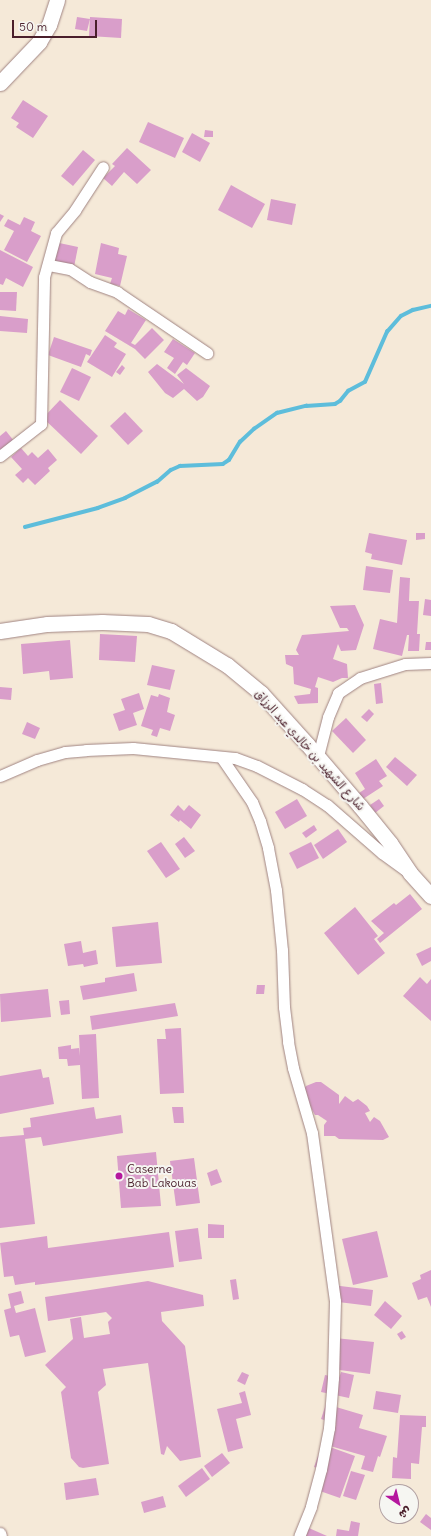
<!DOCTYPE html>
<meta charset="utf-8">
<style>
body{margin:0}
#map{position:relative;width:431px;height:1536px;overflow:hidden;background:#f5e9d8;font-family:Delius,"Playpen Sans Arabic",sans-serif}
div>[style]{position:absolute}
.stream>*{height:3.5px;margin:-1.75px;padding:0 1.75px;transform-origin:1.75px;border-radius:1.75px;background:#5dbddb}
.building>*{inset:0;background:#d99eca}
.roads{filter:drop-shadow(0 0 1px #a08482) drop-shadow(0 0 1px #a08482)}
.street>*{height:11px;margin:-5.5px;padding:0 5.5px;transform-origin:5.5px;border-radius:5.5px;background:#fff}
.secondary>*{height:15px;margin:-7.5px;padding:0 7.5px;transform-origin:7.5px;border-radius:7.5px;background:#fff}
.dots>*{width:11px;height:11px;translate:-50% -50%;box-sizing:border-box;border:2px solid #f6f6f2;border-radius:50%}
span{translate:-50% -50%;white-space:nowrap;text-align:center;line-height:1.15;-webkit-text-stroke:4px #f6f6f2;paint-order:stroke}
.street-label{font-size:12px;color:#4a1f2b}
.poi-label{font-size:12px;color:#4a1f2b}
.left{translate:0 -50%;text-align:left}
.north{position:absolute;left:379px;top:1484px;width:40px;height:40px;box-sizing:border-box;background:#f6f6f2;border:1px solid #b1a0a2;border-radius:50%;rotate:145deg;font-size:11px;font-weight:700;line-height:16px;text-align:center;color:#4a1f2b}
.north::after{content:'';display:block;margin:auto;width:14px;height:18px;background:#b5179e;clip-path:polygon(50% 0,100% 100%,50% 72%,0 100%)}
.scale{position:absolute;left:12px;top:20px;width:85px;height:18px;box-sizing:border-box;border:2px solid #4a1f2b;border-top:0;padding-left:5px;font-size:12px;line-height:14px;white-space:nowrap;color:#4a1f2b;-webkit-text-stroke:3px #f6f6f2;paint-order:stroke}
</style>
<div id="map">
<div class="stream">
<i style="left:25px;top:527px;width:75px;rotate:-14.6deg"></i>
<i style="left:98px;top:508px;width:29px;rotate:-20deg"></i>
<i style="left:125px;top:498px;width:36px;rotate:-27deg"></i>
<i style="left:157px;top:482px;width:18px;rotate:-41deg"></i>
<i style="left:171px;top:470px;width:10px;rotate:-24deg"></i>
<i style="left:180px;top:466px;width:43px;rotate:-2.7deg"></i>
<i style="left:223px;top:464px;width:7px;rotate:-34deg"></i>
<i style="left:229px;top:460px;width:21px;rotate:-59deg"></i>
<i style="left:240px;top:442px;width:19px;rotate:-43deg"></i>
<i style="left:254px;top:429px;width:28px;rotate:-35deg"></i>
<i style="left:277px;top:413px;width:30px;rotate:-14deg"></i>
<i style="left:306px;top:406px;width:29px;rotate:-4deg"></i>
<i style="left:335px;top:404px;width:6px;rotate:-31deg"></i>
<i style="left:340px;top:401px;width:13px;rotate:-51deg"></i>
<i style="left:348px;top:391px;width:19px;rotate:-28deg"></i>
<i style="left:365px;top:382px;width:55px;rotate:-66.3deg"></i>
<i style="left:387px;top:332px;width:21px;rotate:-49deg"></i>
<i style="left:401px;top:316px;width:13px;rotate:-27deg"></i>
<i style="left:413px;top:310px;width:18px;rotate:-13deg"></i>
</div>
<div class="building">
<i style="clip-path:polygon(77px 17px,90px 19px,87px 31px,75px 29px)"></i>
<i style="clip-path:polygon(90px 17px,122px 19px,121px 38px,89px 36px)"></i>
<i style="clip-path:polygon(23px 100px,48px 116px,33px 138px,16px 127px,19px 123px,11px 118px)"></i>
<i style="clip-path:polygon(148px 122px,184px 138px,175px 158px,139px 142px)"></i>
<i style="clip-path:polygon(205px 130px,213px 131px,213px 137px,204px 137px)"></i>
<i style="clip-path:polygon(192px 133px,210px 143px,200px 162px,182px 152px)"></i>
<i style="clip-path:polygon(127px 148px,151px 170px,137px 184px,124px 172px,112px 186px,103px 178px,115px 166px,112px 164px)"></i>
<i style="clip-path:polygon(83px 150px,95px 160px,73px 186px,61px 176px)"></i>
<i style="clip-path:polygon(231px 185px,265px 204px,252px 228px,218px 210px)"></i>
<i style="clip-path:polygon(271px 199px,296px 204px,292px 225px,267px 220px)"></i>
<i style="clip-path:polygon(0 214px,4px 216px,0 222px)"></i>
<i style="clip-path:polygon(24px 217px,35px 222px,31px 231px,41px 236px,27px 262px,4px 250px,14px 231px,4px 226px,8px 219px,20px 225px)"></i>
<i style="clip-path:polygon(50px 241px,78px 247px,74px 267px,46px 260px)"></i>
<i style="clip-path:polygon(101px 243px,119px 248px,118px 254px,127px 256px,120px 286px,110px 284px,112px 278px,95px 274px)"></i>
<i style="clip-path:polygon(0 250px,33px 267px,23px 287px,6px 278px,3px 285px,0 284px)"></i>
<i style="clip-path:polygon(0 292px,17px 292px,16px 311px,0 310px)"></i>
<i style="clip-path:polygon(128px 309px,146px 320px,131px 343px,135px 345px,152px 328px,164px 340px,145px 359px,135px 349px,105px 331px,118px 311px,125px 315px)"></i>
<i style="clip-path:polygon(0 316px,28px 319px,27px 333px,0 331px)"></i>
<i style="clip-path:polygon(105px 335px,117px 343px,114px 347px,126px 354px,112px 377px,87px 362px)"></i>
<i style="clip-path:polygon(54px 337px,92px 350px,90px 356px,86px 354px,81px 367px,48px 355px)"></i>
<i style="clip-path:polygon(173px 339px,195px 353px,187px 365px,183px 362px,175px 374px,167px 368px,174px 358px,164px 352px)"></i>
<i style="clip-path:polygon(157px 364px,184px 384px,177px 375px,186px 368px,210px 386px,203px 397px,197px 401px,184px 389px,173px 398px,165px 393px,148px 372px)"></i>
<i style="clip-path:polygon(122px 365px,125px 368px,120px 375px,116px 372px)"></i>
<i style="clip-path:polygon(72px 368px,91px 377px,79px 401px,60px 392px)"></i>
<i style="clip-path:polygon(60px 400px,98px 436px,81px 454px,43px 418px)"></i>
<i style="clip-path:polygon(125px 412px,143px 431px,128px 445px,110px 426px)"></i>
<i style="clip-path:polygon(6px 431px,14px 441px,0 452px,0 436px)"></i>
<i style="clip-path:polygon(21px 448px,28px 456px,32px 452px,38px 458px,48px 449px,57px 460px,48px 468px,50px 471px,35px 485px,28px 478px,23px 483px,15px 475px,22px 469px,11px 457px)"></i>
<i style="clip-path:polygon(369px 533px,407px 540px,402px 565px,371px 559px,372px 554px,365px 552px)"></i>
<i style="clip-path:polygon(416px 533px,425px 533px,425px 539px,416px 540px)"></i>
<i style="clip-path:polygon(366px 566px,393px 570px,390px 593px,363px 590px)"></i>
<i style="clip-path:polygon(400px 577px,410px 578px,409px 601px,419px 601px,417px 634px,420px 634px,419px 651px,408px 651px,409px 635px,407px 635px,402px 656px,373px 649px,380px 619px,397px 623px)"></i>
<i style="clip-path:polygon(425px 599px,431px 600px,431px 616px,423px 615px)"></i>
<i style="clip-path:polygon(355px 605px,364px 625px,356px 650px,341px 651px,338px 644px,333px 659px,347px 664px,348px 678px,342px 678px,333px 682px,318px 677px,315px 687px,318px 688px,318px 703px,298px 704px,294px 696px,310px 694px,311px 689px,294px 684px,293px 667px,286px 664px,285px 655px,299px 655px,296px 650px,302px 635px,349px 631px,347px 628px,340px 628px,330px 606px)"></i>
<i style="clip-path:polygon(100px 634px,137px 636px,135px 662px,99px 660px)"></i>
<i style="clip-path:polygon(70px 640px,73px 678px,50px 680px,49px 671px,23px 674px,21px 644px)"></i>
<i style="clip-path:polygon(426px 642px,431px 642px,431px 650px,425px 650px)"></i>
<i style="clip-path:polygon(152px 665px,175px 670px,170px 690px,147px 685px)"></i>
<i style="clip-path:polygon(381px 683px,383px 703px,376px 704px,374px 684px)"></i>
<i style="clip-path:polygon(0 687px,12px 688px,11px 700px,0 699px)"></i>
<i style="clip-path:polygon(139px 693px,144px 709px,133px 713px,137px 725px,119px 731px,113px 714px,125px 710px,121px 699px)"></i>
<i style="clip-path:polygon(159px 694px,170px 698px,167px 712px,175px 715px,170px 731px,160px 728px,157px 737px,151px 735px,153px 730px,141px 726px,151px 695px,158px 697px)"></i>
<i style="clip-path:polygon(369px 709px,374px 714px,367px 722px,361px 717px)"></i>
<i style="clip-path:polygon(346px 718px,366px 740px,353px 753px,332px 731px)"></i>
<i style="clip-path:polygon(27px 722px,40px 728px,35px 739px,22px 734px)"></i>
<i style="clip-path:polygon(395px 757px,417px 775px,407px 786px,386px 767px)"></i>
<i style="clip-path:polygon(376px 759px,387px 776px,379px 781px,383px 786px,363px 799px,359px 793px,365px 789px,355px 773px)"></i>
<i style="clip-path:polygon(297px 799px,307px 816px,285px 829px,275px 812px)"></i>
<i style="clip-path:polygon(379px 799px,384px 806px,375px 813px,370px 805px)"></i>
<i style="clip-path:polygon(178px 805px,184px 811px,189px 805px,201px 815px,191px 829px,180px 820px,179px 822px,170px 815px)"></i>
<i style="clip-path:polygon(314px 825px,317px 830px,306px 838px,302px 833px)"></i>
<i style="clip-path:polygon(338px 829px,347px 842px,323px 859px,314px 845px)"></i>
<i style="clip-path:polygon(184px 837px,195px 851px,185px 858px,175px 844px)"></i>
<i style="clip-path:polygon(161px 842px,180px 869px,166px 878px,147px 851px)"></i>
<i style="clip-path:polygon(311px 842px,319px 858px,297px 869px,289px 853px)"></i>
<i style="clip-path:polygon(410px 894px,422px 909px,380px 943px,377px 939px,384px 933px,371px 921px,394px 903px,396px 905px)"></i>
<i style="clip-path:polygon(355px 907px,378px 936px,374px 939px,385px 953px,358px 975px,324px 933px)"></i>
<i style="clip-path:polygon(158px 922px,162px 963px,116px 967px,112px 927px)"></i>
<i style="clip-path:polygon(81px 941px,83px 953px,96px 950px,98px 964px,84px 967px,83px 964px,68px 966px,64px 944px)"></i>
<i style="clip-path:polygon(431px 947px,431px 961px,422px 966px,416px 954px)"></i>
<i style="clip-path:polygon(134px 973px,137px 991px,83px 1000px,80px 986px,105px 982px,105px 978px)"></i>
<i style="clip-path:polygon(420px 977px,427px 984px,431px 979px,431px 1021px,403px 996px)"></i>
<i style="clip-path:polygon(257px 985px,265px 985px,264px 994px,256px 994px)"></i>
<i style="clip-path:polygon(48px 989px,51px 1017px,1px 1022px,0 994px)"></i>
<i style="clip-path:polygon(69px 1000px,70px 1014px,61px 1015px,59px 1001px)"></i>
<i style="clip-path:polygon(175px 1003px,178px 1016px,92px 1030px,90px 1016px)"></i>
<i style="clip-path:polygon(181px 1028px,184px 1093px,160px 1094px,157px 1039px,166px 1039px,165px 1029px)"></i>
<i style="clip-path:polygon(96px 1034px,99px 1098px,82px 1099px,80px 1065px,68px 1066px,67px 1059px,59px 1059px,58px 1047px,71px 1045px,71px 1049px,79px 1048px,80px 1056px,79px 1035px)"></i>
<i style="clip-path:polygon(41px 1069px,43px 1078px,49px 1077px,54px 1104px,0 1114px,0 1076px)"></i>
<i style="clip-path:polygon(316px 1082px,321px 1082px,339px 1095px,339px 1104px,345px 1096px,353px 1102px,358px 1099px,367px 1106px,370px 1111px,365px 1113px,370px 1122px,374px 1117px,380px 1121px,389px 1137px,383px 1140px,339px 1139px,335px 1136px,324px 1136px,324px 1125px,327px 1121px,318px 1115px,315px 1115px,302px 1092px,306px 1086px)"></i>
<i style="clip-path:polygon(94px 1107px,96px 1119px,121px 1115px,123px 1133px,43px 1146px,41px 1137px,25px 1139px,35px 1224px,0 1228px,0 1137px,24px 1135px,23px 1128px,31px 1127px,30px 1118px)"></i>
<i style="clip-path:polygon(172px 1107px,183px 1107px,184px 1123px,174px 1123px)"></i>
<i style="clip-path:polygon(156px 1152px,161px 1206px,121px 1208px,117px 1156px)"></i>
<i style="clip-path:polygon(194px 1158px,200px 1203px,176px 1206px,170px 1161px)"></i>
<i style="clip-path:polygon(217px 1169px,222px 1182px,211px 1186px,207px 1173px)"></i>
<i style="clip-path:polygon(208px 1224px,224px 1225px,224px 1238px,208px 1238px)"></i>
<i style="clip-path:polygon(198px 1228px,202px 1259px,179px 1262px,175px 1231px)"></i>
<i style="clip-path:polygon(377px 1231px,388px 1277px,353px 1285px,342px 1239px)"></i>
<i style="clip-path:polygon(169px 1232px,174px 1267px,35px 1285px,35px 1282px,15px 1285px,13px 1276px,4px 1277px,0 1243px,47px 1236px,48px 1248px)"></i>
<i style="clip-path:polygon(431px 1270px,431px 1307px,427px 1297px,418px 1300px,412px 1283px,421px 1279px,420px 1275px)"></i>
<i style="clip-path:polygon(236px 1279px,239px 1299px,233px 1300px,230px 1280px)"></i>
<i style="clip-path:polygon(148px 1281px,203px 1295px,204px 1306px,161px 1312px,162px 1321px,185px 1346px,201px 1457px,180px 1461px,167px 1446px,164px 1455px,161px 1454px,148px 1363px,103px 1369px,106px 1385px,98px 1392px,109px 1464px,83px 1468px,79px 1467px,71px 1458px,61px 1392px,66px 1387px,45px 1365px,73px 1339px,70px 1319px,81px 1317px,84px 1338px,110px 1334px,108px 1322px,112px 1318px,106px 1312px,48px 1321px,45px 1297px)"></i>
<i style="clip-path:polygon(332px 1285px,373px 1290px,371px 1306px,330px 1301px)"></i>
<i style="clip-path:polygon(21px 1291px,24px 1303px,14px 1306px,16px 1313px,35px 1308px,46px 1352px,25px 1357px,19px 1335px,10px 1337px,4px 1310px,11px 1308px,8px 1294px)"></i>
<i style="clip-path:polygon(385px 1301px,402px 1316px,391px 1329px,374px 1315px)"></i>
<i style="clip-path:polygon(402px 1331px,406px 1337px,401px 1340px,397px 1334px)"></i>
<i style="clip-path:polygon(335px 1338px,374px 1342px,370px 1374px,332px 1369px)"></i>
<i style="clip-path:polygon(242px 1372px,249px 1375px,245px 1385px,237px 1381px)"></i>
<i style="clip-path:polygon(341px 1372px,354px 1375px,349px 1398px,321px 1392px,325px 1375px,339px 1378px)"></i>
<i style="clip-path:polygon(245px 1391px,251px 1415px,236px 1419px,243px 1448px,228px 1452px,217px 1409px,242px 1403px,239px 1393px)"></i>
<i style="clip-path:polygon(376px 1391px,401px 1395px,398px 1413px,373px 1409px)"></i>
<i style="clip-path:polygon(326px 1404px,363px 1415px,359px 1428px,387px 1436px,380px 1457px,378px 1456px,373px 1472px,361px 1469px,365px 1456px,330px 1446px,336px 1424px,321px 1419px)"></i>
<i style="clip-path:polygon(400px 1415px,426px 1416px,426px 1427px,422px 1427px,419px 1464px,411px 1463px,411px 1479px,392px 1478px,393px 1457px,397px 1458px)"></i>
<i style="clip-path:polygon(330px 1447px,355px 1456px,340px 1498px,317px 1490px,324px 1471px,314px 1467px,318px 1456px)"></i>
<i style="clip-path:polygon(222px 1453px,230px 1463px,212px 1477px,204px 1466px)"></i>
<i style="clip-path:polygon(202px 1468px,210px 1479px,186px 1497px,178px 1486px)"></i>
<i style="clip-path:polygon(351px 1471px,365px 1475px,356px 1500px,343px 1496px)"></i>
<i style="clip-path:polygon(96px 1478px,99px 1495px,66px 1500px,64px 1483px)"></i>
<i style="clip-path:polygon(163px 1496px,166px 1507px,144px 1513px,141px 1502px)"></i>
<i style="clip-path:polygon(426px 1514px,431px 1518px,431px 1530px,420px 1522px)"></i>
<i style="clip-path:polygon(351px 1521px,360px 1523px,358px 1536px,336px 1536px,337px 1529px,349px 1531px)"></i>
<i style="clip-path:polygon(302px 1525px,327px 1536px,297px 1536px)"></i>
</div>
<div class="roads">
<div class="street">
<i style="left:49px;top:265px;width:21px;rotate:11deg"></i>
<i style="left:70px;top:269px;width:24px;rotate:33deg"></i>
<i style="left:90px;top:282px;width:29px;rotate:20deg"></i>
<i style="left:117px;top:292px;width:109px;rotate:34.1deg"></i>
<i style="left:0;top:456px;width:52px;rotate:-38deg"></i>
<i style="left:41px;top:424px;width:147px;rotate:-88.8deg"></i>
<i style="left:44px;top:277px;width:46px;rotate:-74.7deg"></i>
<i style="left:56px;top:233px;width:30px;rotate:-50deg"></i>
<i style="left:75px;top:210px;width:51px;rotate:-56.9deg"></i>
<i style="left:318px;top:756px;width:40px;rotate:-75.6deg"></i>
<i style="left:328px;top:717px;width:26px;rotate:-67deg"></i>
<i style="left:338px;top:693px;width:27px;rotate:-34deg"></i>
<i style="left:360px;top:678px;width:47px;rotate:-17.3deg"></i>
<i style="left:405px;top:664px;width:26px;rotate:-2deg"></i>
<i style="left:221px;top:757px;width:55px;rotate:55.4deg"></i>
<i style="left:252px;top:802px;width:21px;rotate:67deg"></i>
<i style="left:260px;top:821px;width:28px;rotate:73deg"></i>
<i style="left:268px;top:848px;width:43px;rotate:79.2deg"></i>
<i style="left:276px;top:890px;width:60px;rotate:84.3deg"></i>
<i style="left:282px;top:950px;width:57px;rotate:88deg"></i>
<i style="left:284px;top:1007px;width:35px;rotate:83deg"></i>
<i style="left:288px;top:1042px;width:26px;rotate:79deg"></i>
<i style="left:293px;top:1068px;width:68px;rotate:73.7deg"></i>
<i style="left:312px;top:1133px;width:170px;rotate:82.2deg"></i>
<i style="left:335px;top:1301px;width:77px;rotate:91.5deg"></i>
<i style="left:333px;top:1378px;width:50px;rotate:94.6deg"></i>
<i style="left:329px;top:1428px;width:42px;rotate:101deg"></i>
<i style="left:321px;top:1469px;width:39px;rotate:105deg"></i>
<i style="left:311px;top:1507px;width:31px;rotate:112deg"></i>
<i style="left:0;top:776px;width:40px;rotate:-23.4deg"></i>
<i style="left:37px;top:760px;width:29px;rotate:-16deg"></i>
<i style="left:65px;top:752px;width:21px;rotate:-5deg"></i>
<i style="left:86px;top:750px;width:47px;rotate:-2.4deg"></i>
<i style="left:133px;top:748px;width:102px;rotate:5.6deg"></i>
<i style="left:235px;top:758px;width:23px;rotate:20deg"></i>
<i style="left:257px;top:766px;width:51px;rotate:27.1deg"></i>
<i style="left:302px;top:789px;width:30px;rotate:33deg"></i>
<i style="left:327px;top:805px;width:73px;rotate:41.1deg"></i>
<i style="left:382px;top:853px;width:29px;rotate:36deg"></i>
<i style="left:0;top:1533px;width:3px;rotate:72deg"></i>
</div>
<div class="secondary">
<i style="left:0;top:83px;width:57px;rotate:-46.4deg"></i>
<i style="left:39px;top:42px;width:20px;rotate:-60deg"></i>
<i style="left:49px;top:25px;width:26px;rotate:-72deg"></i>
<i style="left:0;top:631px;width:48px;rotate:-8.5deg"></i>
<i style="left:47px;top:624px;width:55px;rotate:-2.1deg"></i>
<i style="left:102px;top:622px;width:46px;rotate:2.5deg"></i>
<i style="left:148px;top:624px;width:24px;rotate:17deg"></i>
<i style="left:171px;top:631px;width:66px;rotate:31.3deg"></i>
<i style="left:227px;top:665px;width:44px;rotate:39.5deg"></i>
<i style="left:261px;top:693px;width:69px;rotate:48deg"></i>
<i style="left:307px;top:744px;width:82px;rotate:49.5deg"></i>
<i style="left:360px;top:806px;width:48px;rotate:51deg"></i>
<i style="left:390px;top:843px;width:36px;rotate:56deg"></i>
<i style="left:410px;top:873px;width:31px;rotate:48deg"></i>
</div>
</div>
<div class="dots">
<i style="left:119px;top:1176px;background:#b5179e"></i>
</div>
<div class="street-label">
<span style="left:310px;top:750px;rotate:48deg">شارع الشهيد بن خالدي عبد الرزاق</span>
</div>
<div class="poi-label">
<span class="left" style="left:127px;top:1176px">Caserne<br>Bab Lakouas</span>
</div>
<div class="north">ش</div>
<div class="scale">50 m</div>
</div>
